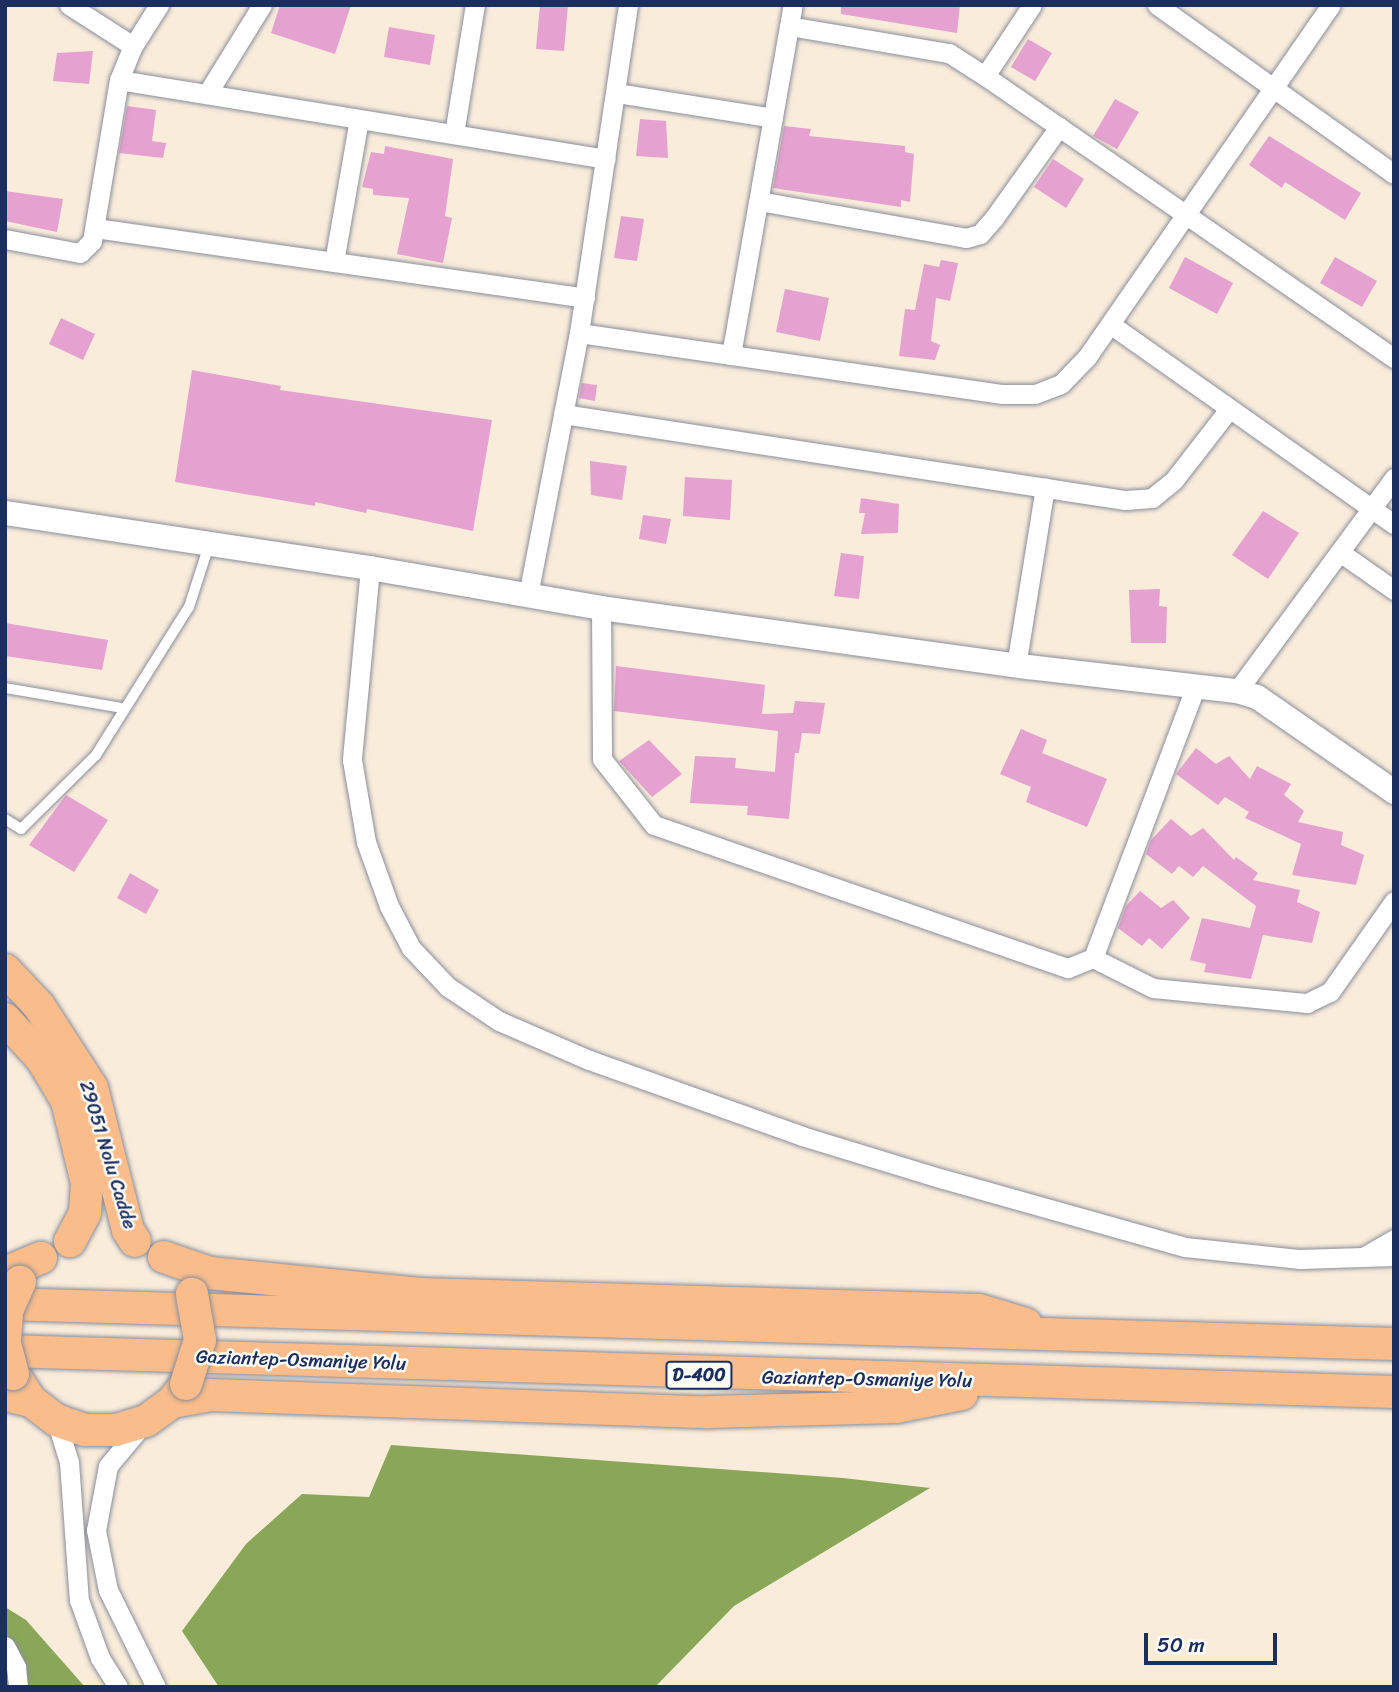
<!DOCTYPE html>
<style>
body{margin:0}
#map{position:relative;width:1399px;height:1692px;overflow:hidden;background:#f9ecdb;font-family:Sriracha,sans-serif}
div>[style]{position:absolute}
.forest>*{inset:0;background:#8aa658}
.building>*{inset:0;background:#e5a1d0}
.roads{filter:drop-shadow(0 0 2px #8a8e9c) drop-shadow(0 0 2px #8a8e9c)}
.service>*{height:10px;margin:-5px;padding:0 5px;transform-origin:5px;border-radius:5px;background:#fff}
.minor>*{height:19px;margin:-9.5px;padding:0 9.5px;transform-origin:9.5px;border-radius:9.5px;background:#fff}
.tertiary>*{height:24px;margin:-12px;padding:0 12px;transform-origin:12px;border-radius:12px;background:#fff}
.primary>*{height:32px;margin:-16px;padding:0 16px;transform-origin:16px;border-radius:16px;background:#f9bc8a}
.trunk>*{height:32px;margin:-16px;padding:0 16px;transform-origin:16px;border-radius:16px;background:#f9bc8a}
.bridges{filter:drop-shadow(0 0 2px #8a8e9c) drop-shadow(0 0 2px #8a8e9c)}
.primary-bridge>*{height:32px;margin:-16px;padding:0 16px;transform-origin:16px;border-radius:16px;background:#f9bc8a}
span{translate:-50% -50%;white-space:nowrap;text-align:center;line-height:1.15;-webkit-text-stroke:5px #fdfcf7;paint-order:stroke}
.shield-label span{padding:2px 5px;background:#fdfcf7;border:2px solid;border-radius:5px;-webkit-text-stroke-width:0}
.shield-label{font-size:18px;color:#1b2f5e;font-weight:700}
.street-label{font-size:19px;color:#1b2f5e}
.frame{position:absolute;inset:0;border:7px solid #1b2f5e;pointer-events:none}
.scale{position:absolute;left:1144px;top:1633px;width:133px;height:32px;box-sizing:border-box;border:4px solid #1b2f5e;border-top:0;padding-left:9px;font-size:21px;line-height:24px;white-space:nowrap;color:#1b2f5e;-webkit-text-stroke:5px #fdfcf7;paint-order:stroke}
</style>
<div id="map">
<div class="forest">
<i style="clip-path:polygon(391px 1445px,843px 1478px,930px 1488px,734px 1606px,655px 1687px,219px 1687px,182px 1631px,246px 1544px,302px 1494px,369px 1497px)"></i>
<i style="clip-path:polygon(5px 1607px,26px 1620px,85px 1687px,5px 1687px)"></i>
</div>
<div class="building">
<i style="clip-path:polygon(280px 5px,351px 5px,335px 54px,271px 33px)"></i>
<i style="clip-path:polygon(540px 5px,568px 5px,564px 51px,536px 49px)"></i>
<i style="clip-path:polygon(841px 5px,960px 5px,957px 33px,841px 14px)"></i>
<i style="clip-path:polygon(389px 27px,435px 35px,430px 65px,384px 57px)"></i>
<i style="clip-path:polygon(1028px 39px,1052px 53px,1035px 81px,1011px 67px)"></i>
<i style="clip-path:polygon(93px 51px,89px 84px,53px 81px,57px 53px)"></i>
<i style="clip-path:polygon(1115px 99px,1139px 112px,1117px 149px,1093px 136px)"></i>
<i style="clip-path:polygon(127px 106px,156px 110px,152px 141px,166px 143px,163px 158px,119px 153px)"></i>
<i style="clip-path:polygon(640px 119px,666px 121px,668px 158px,636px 156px)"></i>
<i style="clip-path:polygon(784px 126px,811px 129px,809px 136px,905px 146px,905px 152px,914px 154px,910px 202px,901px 200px,901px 207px,773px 188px)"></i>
<i style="clip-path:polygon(1269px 136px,1361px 193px,1345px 220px,1285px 182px,1282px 188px,1249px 165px)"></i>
<i style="clip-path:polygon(385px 146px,453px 159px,445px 216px,452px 218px,443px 263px,397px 254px,409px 198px,373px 195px,373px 189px,362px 187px,371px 152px,384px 154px)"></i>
<i style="clip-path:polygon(1053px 159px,1084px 179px,1066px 208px,1034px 187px)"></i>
<i style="clip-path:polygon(5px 191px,63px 199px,57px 232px,5px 221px)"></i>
<i style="clip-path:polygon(621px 216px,644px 219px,637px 261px,614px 258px)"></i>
<i style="clip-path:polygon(1185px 257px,1233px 283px,1217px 314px,1169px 288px)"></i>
<i style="clip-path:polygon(1335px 257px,1377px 281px,1362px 307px,1320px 283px)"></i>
<i style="clip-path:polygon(941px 260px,958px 263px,950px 301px,936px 298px,931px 341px,940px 345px,935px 360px,899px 356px,905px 309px,915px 310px,924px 264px,939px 267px)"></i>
<i style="clip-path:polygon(785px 289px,829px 298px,820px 341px,776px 332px)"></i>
<i style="clip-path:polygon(61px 318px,95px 334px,83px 360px,49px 344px)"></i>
<i style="clip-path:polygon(192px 370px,281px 386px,280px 390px,492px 420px,473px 531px,367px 509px,366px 513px,315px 502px,315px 506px,175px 482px)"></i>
<i style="clip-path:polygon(582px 383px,597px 385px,595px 401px,579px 398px)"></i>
<i style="clip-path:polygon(590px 461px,627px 466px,622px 500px,591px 495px)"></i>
<i style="clip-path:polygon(685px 477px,732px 480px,730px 520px,683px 516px)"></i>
<i style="clip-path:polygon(861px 498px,899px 504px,898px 533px,861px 534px,865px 513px,859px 513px)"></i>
<i style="clip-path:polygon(1263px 511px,1299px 533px,1268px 579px,1232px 555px)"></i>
<i style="clip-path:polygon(643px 515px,671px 519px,666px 544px,639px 539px)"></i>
<i style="clip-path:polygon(841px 553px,864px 556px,859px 599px,834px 596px)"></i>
<i style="clip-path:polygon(1160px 589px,1159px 606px,1167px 607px,1166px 643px,1131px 643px,1129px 590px)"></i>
<i style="clip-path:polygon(5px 623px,108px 640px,102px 670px,5px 656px)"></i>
<i style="clip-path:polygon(616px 666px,765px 685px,762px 714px,793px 713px,795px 701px,825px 703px,820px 734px,802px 733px,799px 753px,795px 753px,789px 819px,747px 815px,748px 806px,690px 803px,695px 756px,736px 758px,735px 768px,775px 772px,778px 731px,614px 711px)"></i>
<i style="clip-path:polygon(1021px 729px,1047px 740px,1042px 753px,1107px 779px,1087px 827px,1026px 802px,1031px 787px,1000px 774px)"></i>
<i style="clip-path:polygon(649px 740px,682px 774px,652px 797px,619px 761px)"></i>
<i style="clip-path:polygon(1196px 748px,1216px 764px,1229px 756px,1250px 779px,1257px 766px,1291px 784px,1284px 795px,1304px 811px,1298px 822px,1343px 832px,1341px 845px,1364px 855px,1356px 885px,1292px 875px,1301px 844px,1245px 818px,1249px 812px,1225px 797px,1218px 805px,1176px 774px)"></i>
<i style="clip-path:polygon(66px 795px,108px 820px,74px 872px,29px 845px)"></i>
<i style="clip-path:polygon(1171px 819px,1191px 836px,1203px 828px,1234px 860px,1236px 857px,1258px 873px,1253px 880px,1300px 890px,1297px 902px,1320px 912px,1312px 943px,1263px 935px,1251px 979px,1204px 972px,1206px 964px,1190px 960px,1202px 918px,1250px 928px,1256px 906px,1203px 866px,1193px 877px,1179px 866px,1172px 874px,1146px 854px,1151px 840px)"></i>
<i style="clip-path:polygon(130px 873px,159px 890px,146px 914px,117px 898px)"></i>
<i style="clip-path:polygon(1140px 891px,1161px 908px,1173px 900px,1190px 918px,1162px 949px,1149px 938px,1142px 946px,1118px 928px,1126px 906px)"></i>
</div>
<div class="roads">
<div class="service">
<i style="left:5px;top:688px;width:119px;rotate:9.7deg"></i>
<i style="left:5px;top:819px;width:19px;rotate:32deg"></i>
<i style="left:21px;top:829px;width:105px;rotate:-44.6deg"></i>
<i style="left:96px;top:755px;width:175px;rotate:-57.9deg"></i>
<i style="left:189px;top:607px;width:65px;rotate:-72.1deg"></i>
</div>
<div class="minor">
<i style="left:1157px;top:5px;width:291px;rotate:35.5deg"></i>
<i style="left:789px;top:26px;width:162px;rotate:9.6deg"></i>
<i style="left:949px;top:53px;width:43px;rotate:32.6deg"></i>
<i style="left:985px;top:76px;width:85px;rotate:-56.5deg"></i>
<i style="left:133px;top:46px;width:49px;rotate:-57.6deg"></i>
<i style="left:985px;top:76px;width:497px;rotate:34.6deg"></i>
<i style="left:119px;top:80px;width:493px;rotate:9.2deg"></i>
<i style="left:616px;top:93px;width:159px;rotate:9deg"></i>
<i style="left:207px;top:94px;width:105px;rotate:-58.3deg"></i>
<i style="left:454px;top:134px;width:131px;rotate:-80.8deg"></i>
<i style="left:759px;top:201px;width:210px;rotate:10.1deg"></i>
<i style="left:966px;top:238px;width:15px;rotate:-16deg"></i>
<i style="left:980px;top:234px;width:21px;rotate:-49deg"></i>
<i style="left:994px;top:218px;width:112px;rotate:-54.5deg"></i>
<i style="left:95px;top:228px;width:495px;rotate:8.1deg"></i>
<i style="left:5px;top:239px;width:76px;rotate:10.6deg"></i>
<i style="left:80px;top:253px;width:17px;rotate:-45deg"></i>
<i style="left:92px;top:241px;width:163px;rotate:-80.5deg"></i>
<i style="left:119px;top:80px;width:37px;rotate:-68deg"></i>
<i style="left:133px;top:46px;width:76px;rotate:-147.4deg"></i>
<i style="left:334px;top:262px;width:145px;rotate:-80.1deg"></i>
<i style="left:1110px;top:324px;width:347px;rotate:35.2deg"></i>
<i style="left:579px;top:333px;width:428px;rotate:8.2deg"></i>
<i style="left:1003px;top:394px;width:32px"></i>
<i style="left:1035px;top:394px;width:28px;rotate:-21deg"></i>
<i style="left:1061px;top:384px;width:37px;rotate:-46deg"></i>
<i style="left:1087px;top:357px;width:428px;rotate:-55.3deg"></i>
<i style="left:731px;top:355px;width:355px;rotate:-80deg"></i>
<i style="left:563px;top:414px;width:569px;rotate:8.7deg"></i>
<i style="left:1125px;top:500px;width:27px;rotate:-4deg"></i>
<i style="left:1152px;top:498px;width:28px;rotate:-39deg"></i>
<i style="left:1174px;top:480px;width:90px;rotate:-52.2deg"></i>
<i style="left:1341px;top:553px;width:65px;rotate:34.9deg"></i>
<i style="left:370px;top:568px;width:193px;rotate:95.4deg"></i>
<i style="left:352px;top:760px;width:83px;rotate:80.3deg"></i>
<i style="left:366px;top:842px;width:68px;rotate:70.2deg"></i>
<i style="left:389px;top:906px;width:47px;rotate:62.4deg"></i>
<i style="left:411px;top:948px;width:54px;rotate:46.5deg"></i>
<i style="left:448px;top:987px;width:61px;rotate:33.7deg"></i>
<i style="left:499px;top:1021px;width:98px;rotate:23.4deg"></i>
<i style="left:589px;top:1060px;width:226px;rotate:19.6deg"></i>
<i style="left:802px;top:1136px;width:147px;rotate:17deg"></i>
<i style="left:943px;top:1179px;width:251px;rotate:15.7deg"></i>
<i style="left:1185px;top:1247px;width:116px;rotate:6deg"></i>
<i style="left:1300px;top:1259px;width:94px;rotate:-1.8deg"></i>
<i style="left:528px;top:595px;width:267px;rotate:-79deg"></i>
<i style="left:579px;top:333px;width:332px;rotate:-81.5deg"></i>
<i style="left:601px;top:608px;width:151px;rotate:89.6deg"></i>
<i style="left:602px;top:759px;width:84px;rotate:51.8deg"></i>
<i style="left:654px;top:825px;width:438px;rotate:19.1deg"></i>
<i style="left:1068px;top:968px;width:27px;rotate:-22deg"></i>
<i style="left:1093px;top:958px;width:67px;rotate:26.6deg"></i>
<i style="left:1153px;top:988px;width:155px;rotate:5.6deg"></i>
<i style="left:1307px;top:1003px;width:25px;rotate:-26deg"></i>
<i style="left:1330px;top:992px;width:111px;rotate:-54.9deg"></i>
<i style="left:1016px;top:666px;width:181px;rotate:-80.8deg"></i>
<i style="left:1237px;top:691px;width:265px;rotate:-53.6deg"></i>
<i style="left:1093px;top:958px;width:291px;rotate:-69.3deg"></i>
<i style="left:1365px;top:1256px;width:34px;rotate:-30deg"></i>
<i style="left:56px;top:1420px;width:44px;rotate:72.8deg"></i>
<i style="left:69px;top:1462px;width:138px;rotate:85.9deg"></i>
<i style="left:79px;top:1600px;width:62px;rotate:70.1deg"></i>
<i style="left:100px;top:1658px;width:34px;rotate:58deg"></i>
<i style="left:143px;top:1424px;width:55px;rotate:129.8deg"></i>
<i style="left:108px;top:1466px;width:65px;rotate:100.6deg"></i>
<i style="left:96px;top:1530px;width:61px;rotate:78.7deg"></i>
<i style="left:108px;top:1590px;width:108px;rotate:63.7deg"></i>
<i style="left:5px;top:1646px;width:24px;rotate:62deg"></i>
<i style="left:16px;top:1667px;width:20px;rotate:84deg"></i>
</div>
<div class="tertiary">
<i style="left:5px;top:513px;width:369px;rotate:8.6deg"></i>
<i style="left:370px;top:568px;width:234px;rotate:9.8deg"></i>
<i style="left:601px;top:608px;width:431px;rotate:7.9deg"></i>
<i style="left:1028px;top:667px;width:210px;rotate:6.6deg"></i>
<i style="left:1237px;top:691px;width:21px;rotate:17deg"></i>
<i style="left:1257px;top:697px;width:167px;rotate:34.7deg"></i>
</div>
<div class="primary">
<i style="left:5px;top:970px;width:50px;rotate:46.6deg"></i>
<i style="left:39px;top:1006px;width:98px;rotate:57.1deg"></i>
<i style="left:92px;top:1088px;width:146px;rotate:75.8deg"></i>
<i style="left:128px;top:1230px;width:13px;rotate:58deg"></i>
<i style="left:5px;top:1019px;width:54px;rotate:47.2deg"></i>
<i style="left:42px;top:1059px;width:49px;rotate:59.2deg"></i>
<i style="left:67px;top:1101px;width:84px;rotate:76.3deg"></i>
<i style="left:87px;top:1183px;width:30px;rotate:94deg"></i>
<i style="left:85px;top:1213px;width:32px;rotate:118deg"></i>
<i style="left:16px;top:1378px;width:27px;rotate:57deg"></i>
<i style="left:31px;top:1401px;width:31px;rotate:37deg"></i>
<i style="left:56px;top:1420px;width:31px;rotate:19deg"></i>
<i style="left:85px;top:1430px;width:31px"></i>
<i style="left:116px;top:1430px;width:31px;rotate:-17deg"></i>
<i style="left:146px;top:1421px;width:32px;rotate:-36deg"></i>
<i style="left:172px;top:1402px;width:23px;rotate:-52deg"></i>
</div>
<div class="trunk">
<i style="left:164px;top:1257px;width:49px;rotate:19.2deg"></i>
<i style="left:210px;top:1273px;width:211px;rotate:5.7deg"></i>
<i style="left:420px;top:1294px;width:559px;rotate:1.64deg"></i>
<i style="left:979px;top:1310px;width:49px;rotate:16.6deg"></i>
<i style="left:5px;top:1273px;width:39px;rotate:-23deg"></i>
<i style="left:5px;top:1304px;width:1390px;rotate:1.65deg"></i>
<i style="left:5px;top:1351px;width:1390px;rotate:1.69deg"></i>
<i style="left:5px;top:1395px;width:27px;rotate:13deg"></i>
<i style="left:172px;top:1402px;width:39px;rotate:-10deg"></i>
<i style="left:210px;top:1395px;width:498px;rotate:2deg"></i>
<i style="left:708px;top:1412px;width:188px;rotate:-1.5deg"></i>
<i style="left:896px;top:1407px;width:67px;rotate:-11.1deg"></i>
</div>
</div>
<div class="bridges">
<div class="primary-bridge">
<i style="left:5px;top:1341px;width:30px;rotate:-86deg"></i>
<i style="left:7px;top:1311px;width:32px;rotate:-66deg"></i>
<i style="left:5px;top:1344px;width:31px;rotate:75deg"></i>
<i style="left:186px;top:1384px;width:46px;rotate:-72.3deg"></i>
<i style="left:200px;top:1340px;width:47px;rotate:-99.9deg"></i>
</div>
</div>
<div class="shield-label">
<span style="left:699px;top:1375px">D-400</span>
</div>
<div class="street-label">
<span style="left:108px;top:1155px;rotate:73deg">29051 Nolu Cadde</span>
<span style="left:301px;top:1360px;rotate:2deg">Gaziantep-Osmaniye Yolu</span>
<span style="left:867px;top:1379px;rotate:1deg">Gaziantep-Osmaniye Yolu</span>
</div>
<div class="frame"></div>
<div class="scale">50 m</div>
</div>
